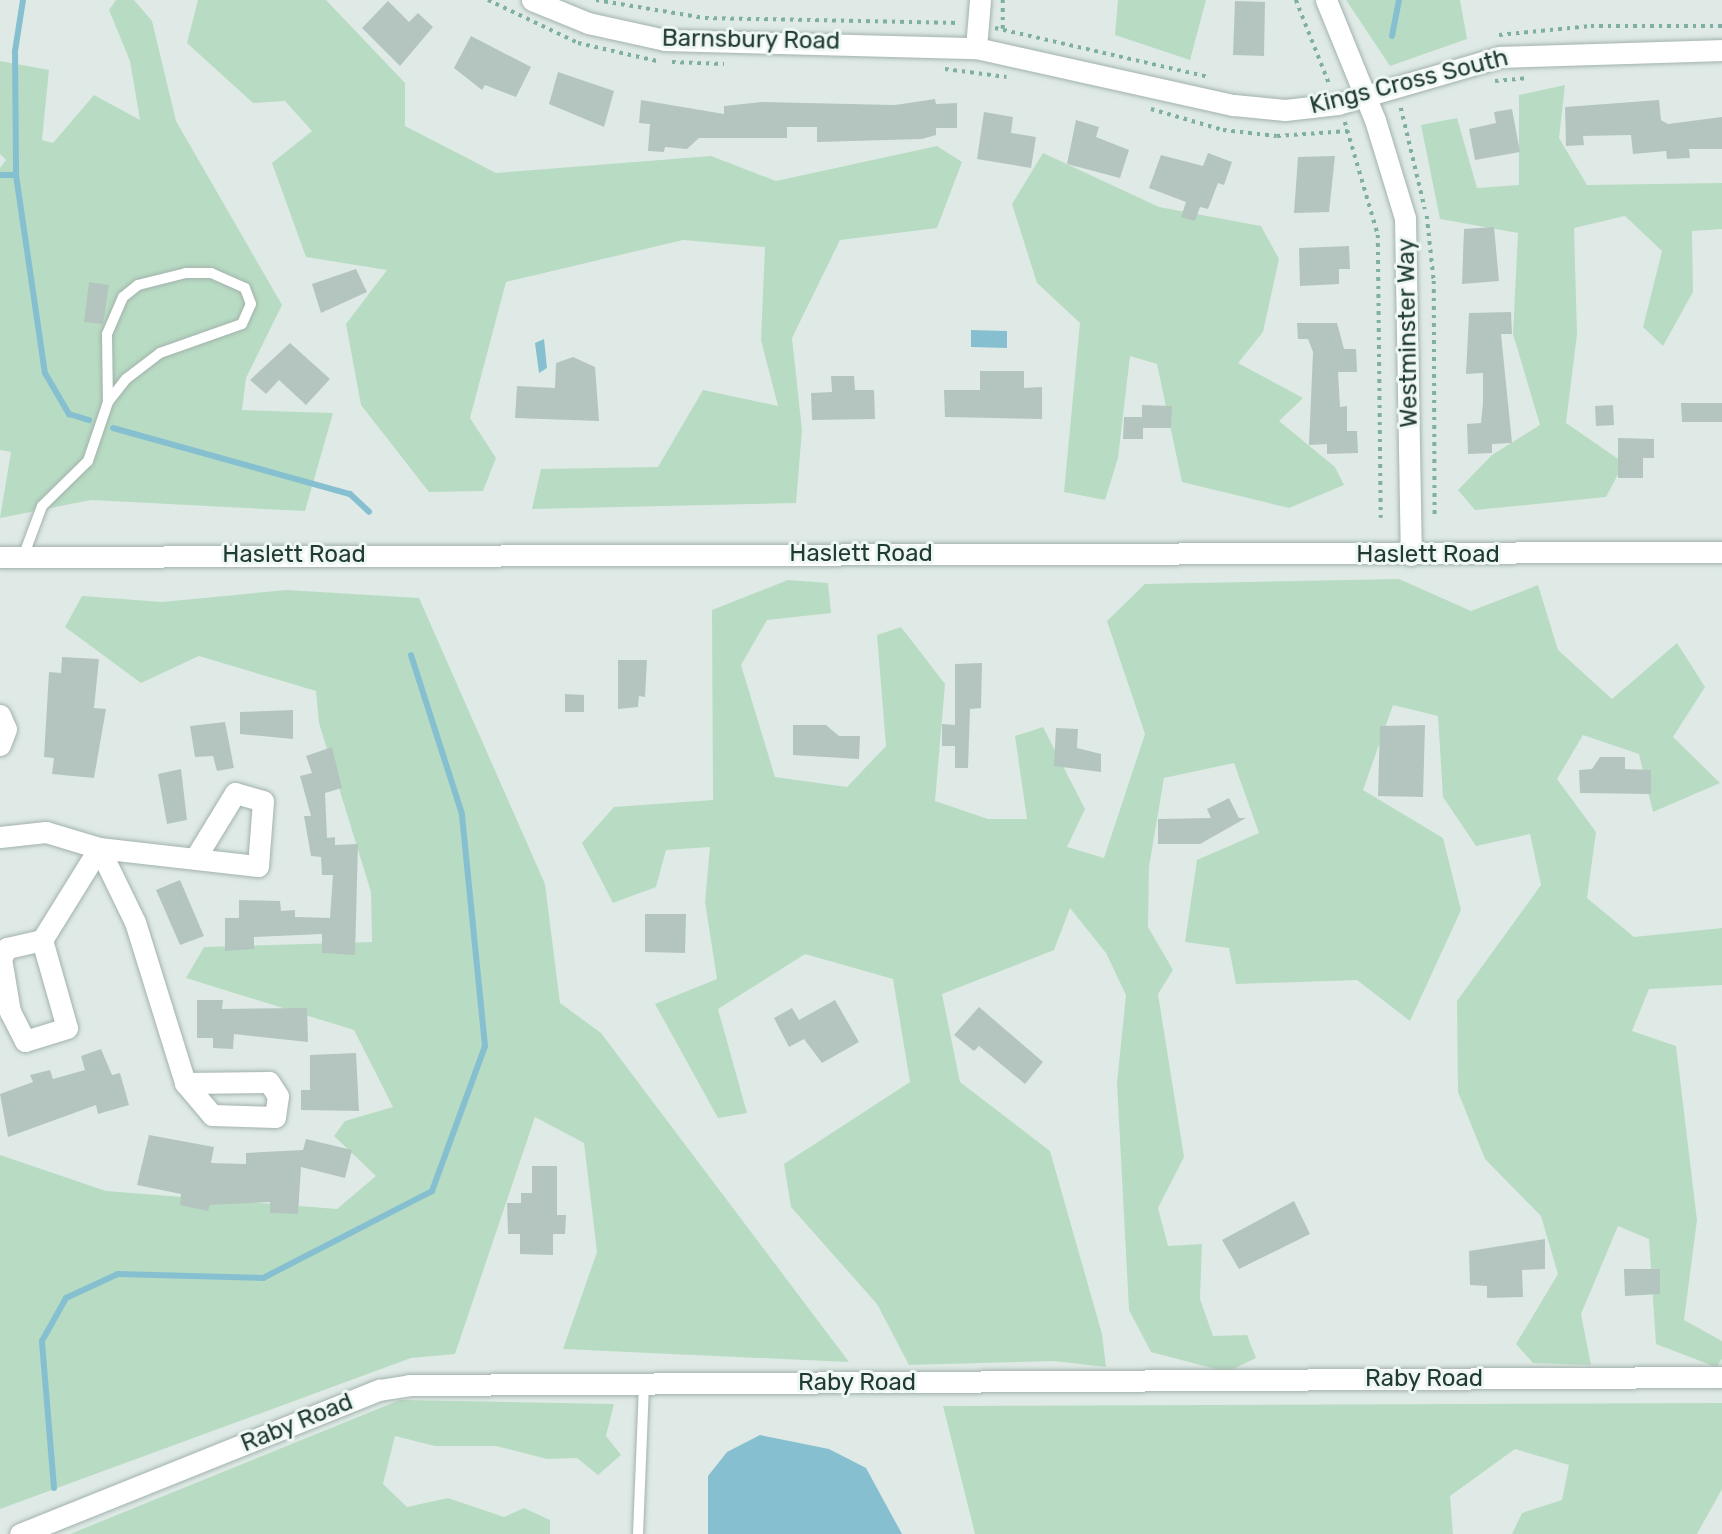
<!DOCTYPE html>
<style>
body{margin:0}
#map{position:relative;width:1722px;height:1534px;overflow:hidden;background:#dfeae6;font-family:Rubik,sans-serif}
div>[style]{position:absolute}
.green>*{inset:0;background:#b8dcc3}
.water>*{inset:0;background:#86c0d0}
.stream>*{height:6px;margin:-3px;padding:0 3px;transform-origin:3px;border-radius:3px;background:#86c0d0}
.building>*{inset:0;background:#b4c5bf}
.path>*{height:3.5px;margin-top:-1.75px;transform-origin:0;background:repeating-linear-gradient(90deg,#7faea2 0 3.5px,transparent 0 8.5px)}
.roads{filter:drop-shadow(0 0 2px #a2b2ad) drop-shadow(0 0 2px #a2b2ad)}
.service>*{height:10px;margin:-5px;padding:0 5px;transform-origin:5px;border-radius:5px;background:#fff}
.minor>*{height:21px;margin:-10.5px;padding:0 10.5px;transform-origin:10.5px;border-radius:10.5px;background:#fff}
.secondary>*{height:21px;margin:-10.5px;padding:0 10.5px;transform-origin:10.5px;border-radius:10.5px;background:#fff}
span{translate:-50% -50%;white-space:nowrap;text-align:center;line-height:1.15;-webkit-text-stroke:6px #eff7f3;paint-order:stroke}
.street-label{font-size:24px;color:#203a34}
</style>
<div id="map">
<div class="green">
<i style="clip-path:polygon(116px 0,134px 0,152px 21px,176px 121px,282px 305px,246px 378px,242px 410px,333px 413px,305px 511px,91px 500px,0 518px,11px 452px,0 450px,0 168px,6px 160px,0 154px,0 61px,49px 70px,42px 140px,53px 143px,94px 95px,140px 120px,130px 61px,109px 10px)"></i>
<i style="clip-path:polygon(198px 0,326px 0,405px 83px,405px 126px,496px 173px,711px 156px,776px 181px,937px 146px,962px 162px,937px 228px,840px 240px,792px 338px,802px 430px,796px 503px,532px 509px,541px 469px,658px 467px,703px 390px,778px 406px,761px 340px,765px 247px,683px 240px,506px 282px,470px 418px,496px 458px,483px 491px,429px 492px,361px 405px,346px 324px,387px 270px,306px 257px,272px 163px,312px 131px,285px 101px,253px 103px,187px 43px)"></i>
<i style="clip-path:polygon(1118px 0,1206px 0,1190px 60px,1115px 35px)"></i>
<i style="clip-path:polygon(1346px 0,1460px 0,1467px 39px,1390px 66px)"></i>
<i style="clip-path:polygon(1565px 85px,1559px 138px,1587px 185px,1722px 183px,1722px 229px,1692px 231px,1693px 292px,1663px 346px,1643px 327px,1662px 251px,1625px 216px,1574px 228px,1577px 334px,1566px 423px,1624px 463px,1606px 497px,1475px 510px,1458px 490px,1492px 455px,1540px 425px,1513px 334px,1518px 233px,1440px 219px,1421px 125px,1457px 118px,1477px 188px,1519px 185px,1519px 95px)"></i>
<i style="clip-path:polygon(1043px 153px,1159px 207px,1261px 226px,1279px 259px,1263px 332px,1238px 363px,1303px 398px,1279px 421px,1335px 467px,1344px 485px,1289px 508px,1182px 482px,1157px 364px,1130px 356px,1118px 458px,1105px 500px,1064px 492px,1080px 323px,1037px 283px,1012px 204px)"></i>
<i style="clip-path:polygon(1399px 579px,1471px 611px,1538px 585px,1558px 650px,1612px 699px,1677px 643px,1705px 687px,1673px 737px,1720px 783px,1653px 812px,1639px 754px,1583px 735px,1557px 779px,1596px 832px,1587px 898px,1634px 937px,1722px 928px,1722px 985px,1649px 989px,1632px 1031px,1676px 1046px,1697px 1220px,1684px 1320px,1722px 1341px,1722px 1359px,1716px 1367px,1656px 1344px,1649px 1239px,1618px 1226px,1581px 1314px,1591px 1365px,1533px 1363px,1516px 1344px,1558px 1274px,1541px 1216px,1485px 1159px,1458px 1092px,1457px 1001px,1541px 885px,1530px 834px,1476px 846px,1443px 797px,1438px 716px,1393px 705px,1363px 790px,1443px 838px,1461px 910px,1410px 1021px,1357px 980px,1236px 984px,1229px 948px,1185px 942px,1197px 860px,1259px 833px,1234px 763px,1164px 778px,1149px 867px,1148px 927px,1173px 970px,1158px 994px,1184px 1157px,1158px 1208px,1168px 1246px,1202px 1244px,1200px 1299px,1213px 1336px,1247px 1335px,1256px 1358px,1227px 1372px,1151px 1352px,1129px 1310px,1117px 1083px,1126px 995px,1106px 953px,1070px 908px,1054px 950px,942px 994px,960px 1082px,1050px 1151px,1102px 1334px,1106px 1367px,1054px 1361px,909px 1365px,877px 1304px,791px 1207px,784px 1164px,910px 1082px,893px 979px,805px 954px,718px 1009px,747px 1113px,718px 1118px,655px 1004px,717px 979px,705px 902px,710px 847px,666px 850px,656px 887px,613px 903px,582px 843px,614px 807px,713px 800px,712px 610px,788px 580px,828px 583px,831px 613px,767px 620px,741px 665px,775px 777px,847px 787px,886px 746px,877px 635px,901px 627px,945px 684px,935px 801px,988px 819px,1027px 819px,1015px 736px,1043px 727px,1085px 809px,1067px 847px,1104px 858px,1145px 734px,1107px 621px,1145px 584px)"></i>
<i style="clip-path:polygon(286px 590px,419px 598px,545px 884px,560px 1003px,601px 1033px,849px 1362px,563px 1349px,597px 1252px,584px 1143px,535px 1117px,455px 1354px,411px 1358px,0 1509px,0 1155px,106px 1191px,337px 1209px,376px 1176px,334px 1136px,345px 1121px,393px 1107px,354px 1030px,186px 978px,204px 947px,372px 942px,371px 892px,319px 723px,316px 691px,199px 656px,141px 683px,65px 627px,82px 596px,162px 602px)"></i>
<i style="clip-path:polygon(400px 1400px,614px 1404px,606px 1436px,621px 1455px,598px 1475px,577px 1458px,547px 1459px,496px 1446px,435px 1446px,395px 1436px,383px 1484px,407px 1507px,448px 1498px,504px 1517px,524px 1508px,550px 1520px,550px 1534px,70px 1534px)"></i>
<i style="clip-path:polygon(1722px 1403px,1722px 1489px,1697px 1534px,1512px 1534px,1522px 1513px,1562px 1500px,1569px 1465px,1515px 1449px,1450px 1496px,1453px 1534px,975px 1534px,943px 1406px)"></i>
</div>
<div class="water">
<i style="clip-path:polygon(971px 330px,1007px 331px,1007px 348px,971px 347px)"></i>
<i style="clip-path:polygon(544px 339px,547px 368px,539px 373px,535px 343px)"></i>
<i style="clip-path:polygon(760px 1435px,829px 1449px,866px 1468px,902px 1534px,708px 1534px,708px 1476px,727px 1452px)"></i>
</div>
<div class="stream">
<i style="left:23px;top:0;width:52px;rotate:98.9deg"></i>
<i style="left:15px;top:51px;width:124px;rotate:89.5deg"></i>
<i style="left:16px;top:175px;width:200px;rotate:81.7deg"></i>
<i style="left:45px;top:373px;width:48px;rotate:59.7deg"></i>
<i style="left:69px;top:414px;width:21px;rotate:17deg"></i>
<i style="left:1392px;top:36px;width:37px;rotate:-79deg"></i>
<i style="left:0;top:175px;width:16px"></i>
<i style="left:113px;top:428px;width:246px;rotate:15.6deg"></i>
<i style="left:350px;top:494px;width:26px;rotate:43deg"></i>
<i style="left:54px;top:1488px;width:147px;rotate:-94.7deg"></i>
<i style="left:42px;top:1341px;width:49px;rotate:-60.8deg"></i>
<i style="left:66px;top:1298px;width:57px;rotate:-24.8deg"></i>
<i style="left:118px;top:1274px;width:145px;rotate:1.6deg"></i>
<i style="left:263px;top:1278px;width:190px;rotate:-27.2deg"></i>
<i style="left:432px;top:1191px;width:154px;rotate:-69.9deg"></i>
<i style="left:485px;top:1046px;width:233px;rotate:-95.7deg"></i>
<i style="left:462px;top:814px;width:167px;rotate:-107.8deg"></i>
</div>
<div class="building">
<i style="clip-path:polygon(388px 1px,409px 22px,418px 13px,433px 27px,400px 66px,362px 28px)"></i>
<i style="clip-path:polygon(1235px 1px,1265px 2px,1264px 56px,1233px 55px)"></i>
<i style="clip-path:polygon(471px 36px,531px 67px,516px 97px,485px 85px,482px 90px,454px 68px)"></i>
<i style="clip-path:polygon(558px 72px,614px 91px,604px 127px,549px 104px)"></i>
<i style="clip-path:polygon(935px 99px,936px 104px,957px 103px,957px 128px,936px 128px,936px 135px,922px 139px,817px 142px,817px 127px,787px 127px,787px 138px,699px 138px,687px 149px,665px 147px,664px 152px,648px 151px,650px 124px,639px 123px,641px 100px,724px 114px,724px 106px,762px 102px,895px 105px)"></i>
<i style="clip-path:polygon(1659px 100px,1661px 120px,1668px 124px,1722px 117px,1722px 149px,1689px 149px,1690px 158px,1667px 159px,1666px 151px,1633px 154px,1631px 135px,1583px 136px,1584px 145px,1566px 146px,1565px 107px)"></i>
<i style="clip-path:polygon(1512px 109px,1520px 152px,1475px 160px,1469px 129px,1496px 123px,1494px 112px)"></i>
<i style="clip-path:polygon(984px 112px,1013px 117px,1011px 133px,1036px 137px,1031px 168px,977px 159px)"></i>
<i style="clip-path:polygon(1076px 120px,1099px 127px,1096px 137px,1129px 150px,1120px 178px,1067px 164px)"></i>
<i style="clip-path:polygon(1208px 153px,1232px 162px,1224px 185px,1218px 183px,1208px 209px,1200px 207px,1195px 221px,1181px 217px,1186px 202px,1149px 188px,1161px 155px,1203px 166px)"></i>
<i style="clip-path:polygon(1335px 156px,1329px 212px,1294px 213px,1298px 157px)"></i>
<i style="clip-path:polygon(1494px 227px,1499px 281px,1462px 284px,1464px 229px)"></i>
<i style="clip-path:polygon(1349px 246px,1350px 269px,1339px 269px,1339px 284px,1300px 286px,1299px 248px)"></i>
<i style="clip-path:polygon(356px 269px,367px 292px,321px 313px,312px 284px)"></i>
<i style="clip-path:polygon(89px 282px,109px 285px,103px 324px,84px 322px)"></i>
<i style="clip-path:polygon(1511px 312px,1512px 334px,1501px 334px,1512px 443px,1492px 444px,1492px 453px,1468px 454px,1467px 424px,1481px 423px,1483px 403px,1483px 373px,1466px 374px,1469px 313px)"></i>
<i style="clip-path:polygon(1297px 323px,1337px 323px,1344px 349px,1356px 349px,1357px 372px,1338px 372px,1340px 407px,1347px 406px,1347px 431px,1357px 431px,1358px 453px,1327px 454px,1327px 444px,1309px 445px,1313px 352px,1308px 339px,1298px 339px)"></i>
<i style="clip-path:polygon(290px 343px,330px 379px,306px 405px,279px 380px,266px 394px,250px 380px)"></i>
<i style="clip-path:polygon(573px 357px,595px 367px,599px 421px,515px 418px,517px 386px,555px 388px,556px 363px)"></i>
<i style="clip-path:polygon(980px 371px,1024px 371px,1024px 388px,1042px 387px,1042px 419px,945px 417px,944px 390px,980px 390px)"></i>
<i style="clip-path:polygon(831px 376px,854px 376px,855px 390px,874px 390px,875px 419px,812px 420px,811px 393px,832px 392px)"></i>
<i style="clip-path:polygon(1681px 403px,1722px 403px,1722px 422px,1682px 422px)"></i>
<i style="clip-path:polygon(1142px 405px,1172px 406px,1171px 428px,1143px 428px,1143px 439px,1123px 439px,1124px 417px,1142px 417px)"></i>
<i style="clip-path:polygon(1613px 405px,1614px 425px,1596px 426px,1595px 406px)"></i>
<i style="clip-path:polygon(1618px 438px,1654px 439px,1654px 458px,1643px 458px,1643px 478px,1618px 478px)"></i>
<i style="clip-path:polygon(62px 657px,99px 659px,94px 708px,106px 709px,94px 778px,52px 774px,54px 758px,44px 757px,49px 672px,61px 673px)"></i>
<i style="clip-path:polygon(618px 660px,647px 660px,645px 697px,639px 696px,638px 707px,618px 709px)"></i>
<i style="clip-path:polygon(982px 663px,981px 708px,970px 709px,968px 768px,955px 768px,955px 746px,942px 746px,942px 724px,955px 725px,955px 664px)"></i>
<i style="clip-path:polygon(565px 694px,584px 695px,584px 712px,565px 712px)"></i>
<i style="clip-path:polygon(293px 710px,293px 739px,240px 734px,240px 712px)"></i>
<i style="clip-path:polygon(225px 722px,234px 768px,217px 771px,213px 756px,195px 757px,190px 726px)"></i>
<i style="clip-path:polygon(793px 725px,826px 725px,839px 736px,860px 736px,859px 759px,793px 755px)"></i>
<i style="clip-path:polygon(1425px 725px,1423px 797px,1378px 796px,1380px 726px)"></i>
<i style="clip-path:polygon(1056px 728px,1078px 729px,1077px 748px,1101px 754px,1101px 772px,1054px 766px)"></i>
<i style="clip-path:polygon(332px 747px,342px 788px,325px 793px,327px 838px,335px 837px,335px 845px,358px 844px,355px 955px,322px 953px,322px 934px,254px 937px,254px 949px,225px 951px,225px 918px,239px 918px,239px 900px,280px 901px,281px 911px,295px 910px,295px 917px,330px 918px,333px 875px,322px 875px,321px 857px,311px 856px,304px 816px,311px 816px,300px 776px,312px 773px,306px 756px)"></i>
<i style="clip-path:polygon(1600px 757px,1625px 757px,1625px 769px,1651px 770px,1651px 794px,1580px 793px,1579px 770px,1592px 769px)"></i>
<i style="clip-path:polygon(181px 769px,187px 820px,167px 824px,158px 774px)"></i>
<i style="clip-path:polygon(1229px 798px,1239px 818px,1246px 818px,1200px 844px,1158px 844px,1158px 819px,1211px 818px,1207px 809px)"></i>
<i style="clip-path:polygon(180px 880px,204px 936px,180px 945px,156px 890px)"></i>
<i style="clip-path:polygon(645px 914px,686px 914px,685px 953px,645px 952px)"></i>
<i style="clip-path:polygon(197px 1000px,223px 1000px,222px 1009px,307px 1008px,308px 1042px,234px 1034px,233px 1049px,213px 1048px,213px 1038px,197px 1038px)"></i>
<i style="clip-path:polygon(835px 1000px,859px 1042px,822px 1063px,804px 1039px,789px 1047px,774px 1018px,792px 1008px,799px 1020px)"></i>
<i style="clip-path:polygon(979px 1007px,1043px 1062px,1025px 1084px,979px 1046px,974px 1051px,954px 1035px)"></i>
<i style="clip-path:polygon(101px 1049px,112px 1075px,120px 1073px,129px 1105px,98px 1114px,96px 1105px,8px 1137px,0 1094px,33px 1082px,30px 1075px,50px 1070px,53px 1079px,85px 1070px,81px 1056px)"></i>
<i style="clip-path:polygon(356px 1053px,359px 1111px,301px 1110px,301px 1090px,310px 1090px,310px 1055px)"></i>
<i style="clip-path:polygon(149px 1135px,214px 1147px,211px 1163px,246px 1164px,246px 1153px,303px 1150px,306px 1139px,352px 1150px,345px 1178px,301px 1167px,298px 1214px,270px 1213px,270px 1202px,210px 1205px,208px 1211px,180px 1205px,181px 1194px,137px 1185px)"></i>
<i style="clip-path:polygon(532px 1166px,557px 1166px,557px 1215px,566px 1215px,565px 1234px,553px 1234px,553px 1255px,520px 1254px,520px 1234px,508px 1234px,507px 1203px,521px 1203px,521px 1193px,532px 1193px)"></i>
<i style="clip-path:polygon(1294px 1201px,1310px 1234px,1239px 1269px,1222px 1240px)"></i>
<i style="clip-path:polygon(1545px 1239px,1545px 1269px,1522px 1270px,1523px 1297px,1487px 1298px,1487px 1286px,1470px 1285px,1469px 1251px)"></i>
<i style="clip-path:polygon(1624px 1269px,1660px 1269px,1660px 1294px,1625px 1296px)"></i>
</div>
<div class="path">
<i style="left:488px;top:0;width:100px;rotate:25.5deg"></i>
<i style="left:578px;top:43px;width:81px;rotate:12.8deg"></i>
<i style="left:596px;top:0;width:110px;rotate:9.4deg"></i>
<i style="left:705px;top:18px;width:255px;rotate:1.1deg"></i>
<i style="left:1003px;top:0;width:29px;rotate:90deg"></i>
<i style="left:1296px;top:0;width:92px;rotate:68.4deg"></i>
<i style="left:995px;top:28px;width:220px;rotate:12.9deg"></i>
<i style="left:1499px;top:35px;width:92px;rotate:-5.6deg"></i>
<i style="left:1591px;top:26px;width:131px"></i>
<i style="left:672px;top:62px;width:52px;rotate:2.2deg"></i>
<i style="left:945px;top:69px;width:62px;rotate:7.5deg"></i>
<i style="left:1495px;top:81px;width:34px;rotate:-5deg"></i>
<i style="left:1401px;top:108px;width:104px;rotate:76.6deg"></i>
<i style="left:1151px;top:109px;width:75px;rotate:16.3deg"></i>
<i style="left:1223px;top:130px;width:54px;rotate:6.3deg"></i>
<i style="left:1277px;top:136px;width:71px;rotate:-4deg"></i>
<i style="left:1345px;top:122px;width:118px;rotate:73.7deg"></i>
<i style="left:1378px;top:235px;width:283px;rotate:89.4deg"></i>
<i style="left:1427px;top:216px;width:65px;rotate:83.9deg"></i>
<i style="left:1434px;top:281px;width:237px;rotate:89.8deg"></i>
</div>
<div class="roads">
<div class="service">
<i style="left:23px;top:557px;width:54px;rotate:-69.6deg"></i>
<i style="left:42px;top:506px;width:64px;rotate:-44.4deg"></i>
<i style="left:88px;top:461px;width:62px;rotate:-71.3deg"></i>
<i style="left:108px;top:402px;width:29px;rotate:-52deg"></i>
<i style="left:126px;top:379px;width:43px;rotate:-37.4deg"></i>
<i style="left:160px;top:353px;width:87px;rotate:-19.5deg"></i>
<i style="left:242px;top:324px;width:22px;rotate:-66deg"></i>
<i style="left:251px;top:304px;width:17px;rotate:-111deg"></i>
<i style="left:245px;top:288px;width:37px;rotate:-156deg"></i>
<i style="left:211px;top:273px;width:25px;rotate:180deg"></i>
<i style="left:186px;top:273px;width:49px;rotate:166deg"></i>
<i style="left:138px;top:285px;width:19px;rotate:141deg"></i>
<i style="left:123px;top:297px;width:40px;rotate:113.4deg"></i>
<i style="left:107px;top:334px;width:68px;rotate:89.2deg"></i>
<i style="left:638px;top:1534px;width:150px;rotate:-87.7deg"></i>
</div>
<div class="minor">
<i style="left:532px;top:0;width:61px;rotate:22.3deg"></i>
<i style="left:588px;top:23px;width:79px;rotate:12.4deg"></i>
<i style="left:665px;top:40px;width:311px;rotate:1.5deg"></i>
<i style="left:976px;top:48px;width:264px;rotate:12.5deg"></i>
<i style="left:1234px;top:105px;width:51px;rotate:5.6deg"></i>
<i style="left:1285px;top:110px;width:53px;rotate:-6.5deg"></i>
<i style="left:1338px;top:104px;width:169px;rotate:-16.2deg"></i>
<i style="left:1500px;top:57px;width:222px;rotate:-1.8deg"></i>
<i style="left:1326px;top:0;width:130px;rotate:67.8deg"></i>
<i style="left:1375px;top:120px;width:102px;rotate:73deg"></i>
<i style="left:1405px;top:218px;width:337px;rotate:89deg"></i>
<i style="left:976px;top:48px;width:48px;rotate:-85.2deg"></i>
<i style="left:0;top:715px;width:15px;rotate:67deg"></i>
<i style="left:6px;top:729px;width:17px;rotate:111deg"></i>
<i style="left:0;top:837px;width:46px;rotate:-6.2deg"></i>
<i style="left:46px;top:832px;width:55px;rotate:16.8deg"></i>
<i style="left:99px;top:848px;width:160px;rotate:6.5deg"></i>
<i style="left:258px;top:866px;width:65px;rotate:-85.6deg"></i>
<i style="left:263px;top:801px;width:29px;rotate:-164deg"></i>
<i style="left:235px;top:793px;width:75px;rotate:121.4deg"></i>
<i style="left:99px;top:848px;width:82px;rotate:64.1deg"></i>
<i style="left:135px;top:922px;width:169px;rotate:72.7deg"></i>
<i style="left:185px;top:1083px;width:42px;rotate:49.8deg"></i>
<i style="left:212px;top:1115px;width:63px;rotate:1.8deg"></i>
<i style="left:275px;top:1117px;width:21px;rotate:-82deg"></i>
<i style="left:278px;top:1096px;width:17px;rotate:-123deg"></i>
<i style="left:269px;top:1082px;width:84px;rotate:179.3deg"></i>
<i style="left:42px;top:940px;width:91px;rotate:74.1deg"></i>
<i style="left:67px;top:1028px;width:44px;rotate:162.8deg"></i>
<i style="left:25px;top:1041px;width:33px;rotate:-117deg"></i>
<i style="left:10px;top:1012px;width:55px;rotate:-99.5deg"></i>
<i style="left:1px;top:958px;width:12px;rotate:-59deg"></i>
<i style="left:7px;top:948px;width:36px;rotate:-13deg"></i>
<i style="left:42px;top:940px;width:108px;rotate:-58.2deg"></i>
<i style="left:20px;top:1534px;width:387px;rotate:-21.9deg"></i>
<i style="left:379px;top:1390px;width:30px;rotate:-9deg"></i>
<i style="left:409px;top:1385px;width:1313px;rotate:-0.35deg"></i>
</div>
<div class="secondary">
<i style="left:0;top:557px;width:1722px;rotate:-0.17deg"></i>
</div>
</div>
<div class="street-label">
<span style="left:751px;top:40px;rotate:1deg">Barnsbury Road</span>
<span style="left:1409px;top:82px;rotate:-14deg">Kings Cross South</span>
<span style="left:1408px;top:333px;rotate:-91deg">Westminster Way</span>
<span style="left:861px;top:554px">Haslett Road</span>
<span style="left:294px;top:555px">Haslett Road</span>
<span style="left:1428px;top:555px">Haslett Road</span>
<span style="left:1424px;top:1379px">Raby Road</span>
<span style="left:857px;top:1383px">Raby Road</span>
<span style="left:297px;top:1423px;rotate:-22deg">Raby Road</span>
</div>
</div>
